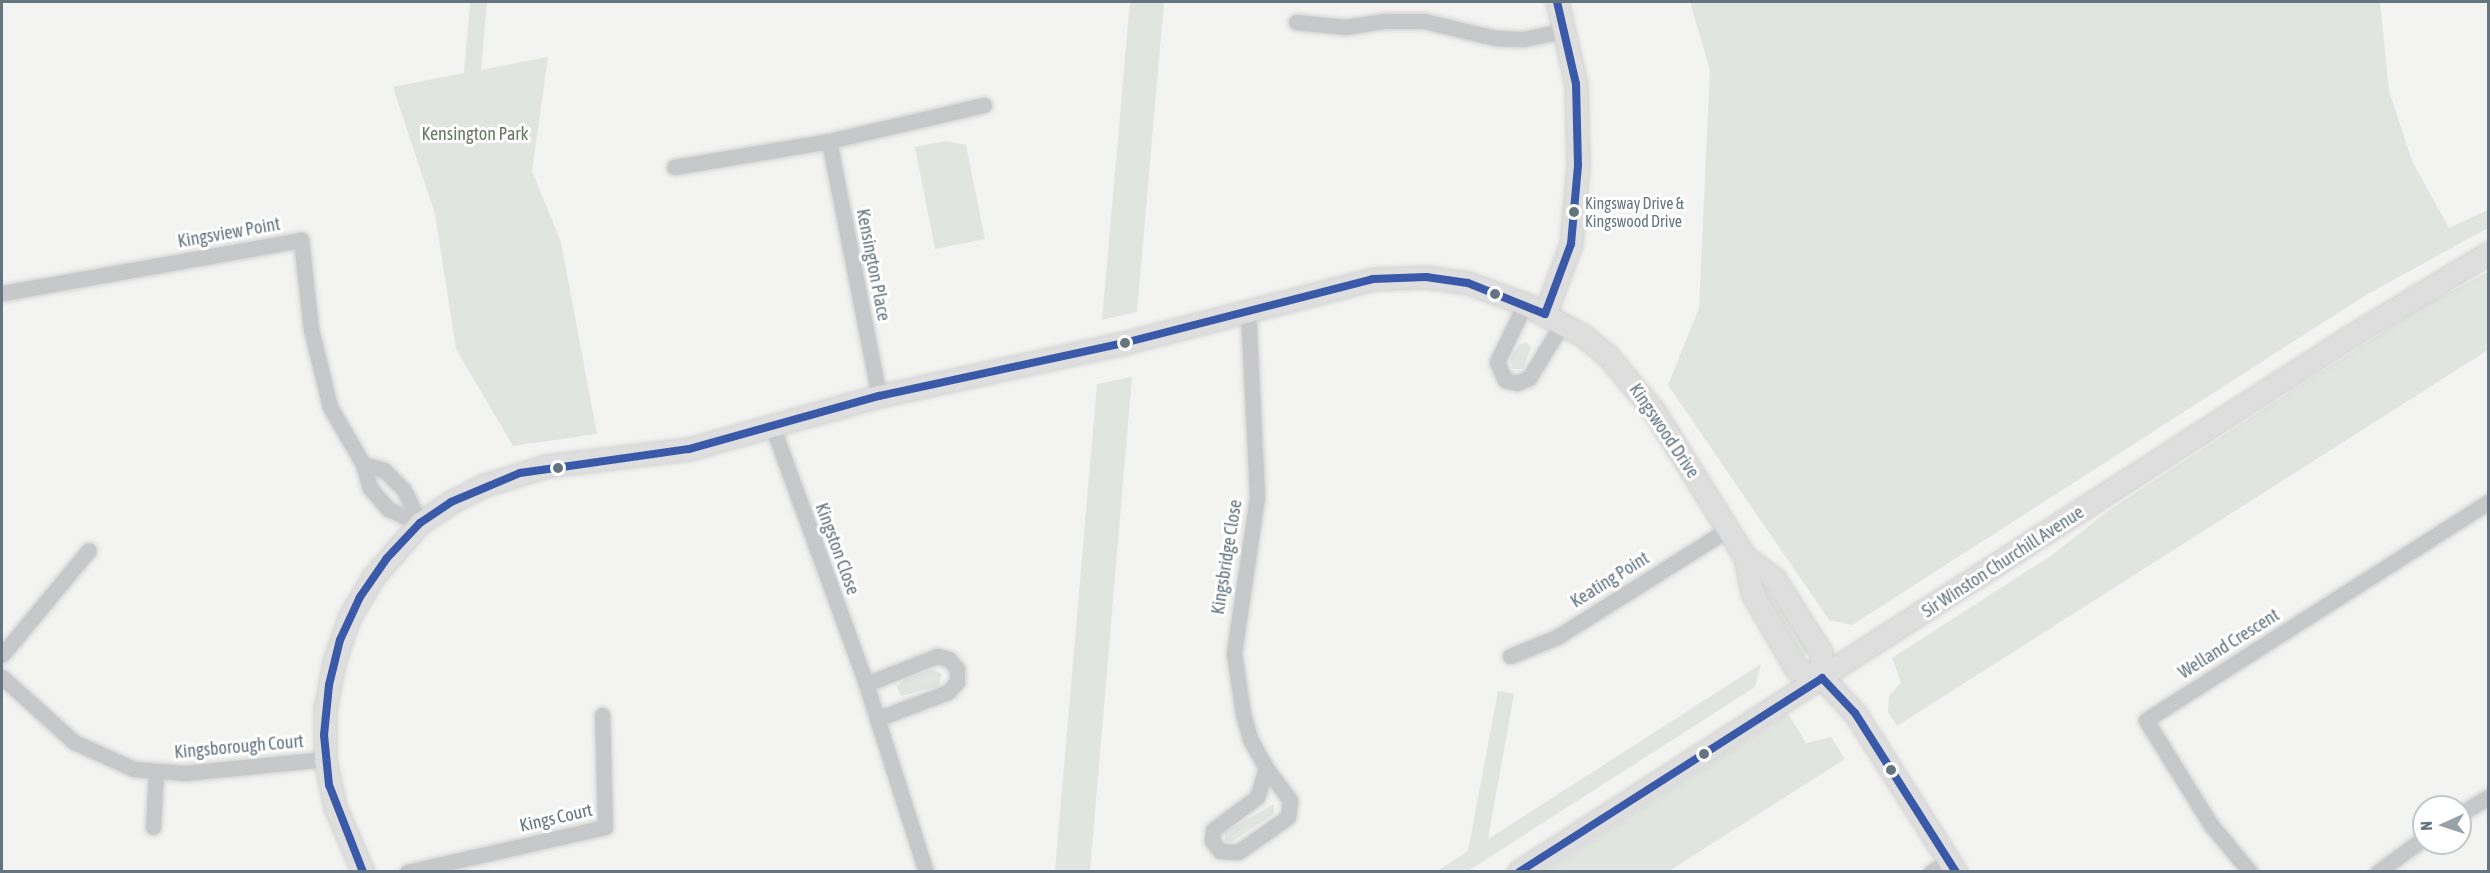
<!DOCTYPE html>
<style>
body{margin:0}
#map{position:relative;width:2490px;height:873px;overflow:hidden;background:#f3f3f1;font-family:"Asap Condensed",sans-serif}
div>[style]{position:absolute}
.green>*{inset:0;background:#e1e5df}
.roads{filter:drop-shadow(0 0 2px #d0d1d1) drop-shadow(0 0 2px #d0d1d1)}
.street>*{height:15px;margin:-7.5px;padding:0 7.5px;transform-origin:7.5px;border-radius:7.5px;background:#c7c8c9}
.secondary>*{height:21px;margin:-10.5px;padding:0 10.5px;transform-origin:10.5px;border-radius:10.5px;background:#dddedd}
.bus-1>*{height:8px;margin:-4px;padding:0 4px;transform-origin:4px;border-radius:4px;background:#3a59a8}
.dots>*{width:16px;height:16px;translate:-50% -50%;box-sizing:border-box;border:3px solid #fff;border-radius:50%}
span{translate:-50% -50%;white-space:nowrap;text-align:center;line-height:1.15;-webkit-text-stroke:6px #fff;paint-order:stroke}
.bus-label{font-size:16px;color:#657580}
.left{translate:0 -50%;text-align:left}
.park-label{font-size:18px;color:#687763}
.street-label{font-size:18px;color:#657580}
.frame{position:absolute;inset:0;border:3px solid #657580;pointer-events:none}
.north{position:absolute;left:2412px;top:795px;width:60px;height:60px;box-sizing:border-box;background:#fff;border:2px solid #c1c8cc;border-radius:50%;rotate:267deg;font-size:16px;font-weight:700;line-height:24px;text-align:center;color:#657580}
.north::after{content:'';display:block;margin:auto;width:21px;height:27px;background:#97a1a8;clip-path:polygon(50% 0,100% 100%,50% 72%,0 100%)}
</style>
<div id="map">
<div class="green">
<i style="clip-path:polygon(470px 2px,487px 2px,481px 70px,548px 57px,532px 171px,561px 242px,597px 434px,513px 446px,456px 349px,435px 214px,393px 87px,464px 73px)"></i>
<i style="clip-path:polygon(1130px 2px,1164px 2px,1137px 312px,1102px 320px)"></i>
<i style="clip-path:polygon(1690px 2px,2380px 2px,2389px 91px,2412px 161px,2449px 228px,2488px 210px,2488px 228px,2366px 295px,1852px 625px,1829px 620px,1668px 385px,1699px 308px,1710px 70px)"></i>
<i style="clip-path:polygon(946px 141px,966px 145px,985px 239px,935px 249px,915px 147px)"></i>
<i style="clip-path:polygon(2488px 272px,2488px 350px,1897px 726px,1888px 712px,1889px 696px,1901px 682px,1892px 658px,2052px 555px,2108px 511px,2311px 378px,2429px 303px)"></i>
<i style="clip-path:polygon(1527px 342px,1531px 348px,1523px 369px,1513px 369px,1510px 358px,1520px 344px)"></i>
<i style="clip-path:polygon(1132px 377px,1090px 871px,1055px 871px,1097px 384px)"></i>
<i style="clip-path:polygon(1765px 587px,1809px 652px,1804px 658px,1763px 589px)"></i>
<i style="clip-path:polygon(1761px 664px,1755px 687px,1468px 871px,1437px 871px,1468px 851px,1498px 691px,1514px 694px,1488px 839px)"></i>
<i style="clip-path:polygon(933px 669px,942px 674px,939px 686px,901px 696px,897px 687px,904px 679px)"></i>
<i style="clip-path:polygon(1788px 714px,1806px 743px,1831px 737px,1845px 759px,1669px 871px,1544px 871px)"></i>
<i style="clip-path:polygon(1274px 804px,1274px 814px,1231px 842px,1225px 841px,1225px 832px)"></i>
</div>
<div class="roads">
<div class="street">
<i style="left:1296px;top:22px;width:50px;rotate:5.7deg"></i>
<i style="left:1346px;top:27px;width:37px;rotate:-9deg"></i>
<i style="left:1383px;top:21px;width:41px"></i>
<i style="left:1424px;top:21px;width:73px;rotate:13.5deg"></i>
<i style="left:1495px;top:38px;width:28px;rotate:2deg"></i>
<i style="left:1523px;top:39px;width:42px;rotate:-11deg"></i>
<i style="left:829px;top:141px;width:260px;rotate:78.9deg"></i>
<i style="left:674px;top:167px;width:157px;rotate:-9.5deg"></i>
<i style="left:829px;top:141px;width:159px;rotate:-13.1deg"></i>
<i style="left:3px;top:293px;width:303px;rotate:-10.1deg"></i>
<i style="left:301px;top:240px;width:90px;rotate:83.6deg"></i>
<i style="left:311px;top:329px;width:80px;rotate:76.3deg"></i>
<i style="left:330px;top:407px;width:66px;rotate:59.9deg"></i>
<i style="left:363px;top:464px;width:25px;rotate:74deg"></i>
<i style="left:370px;top:488px;width:28px;rotate:49deg"></i>
<i style="left:388px;top:509px;width:35px;rotate:24deg"></i>
<i style="left:1525px;top:304px;width:64px;rotate:115.8deg"></i>
<i style="left:1497px;top:362px;width:20px;rotate:66deg"></i>
<i style="left:1505px;top:380px;width:12px;rotate:14deg"></i>
<i style="left:1517px;top:383px;width:13px;rotate:-23deg"></i>
<i style="left:1529px;top:378px;width:63px;rotate:-58.6deg"></i>
<i style="left:1248px;top:310px;width:187px;rotate:87.2deg"></i>
<i style="left:1257px;top:497px;width:158px;rotate:98.4deg"></i>
<i style="left:1234px;top:653px;width:62px;rotate:81.6deg"></i>
<i style="left:1243px;top:714px;width:26px;rotate:74deg"></i>
<i style="left:1250px;top:739px;width:33px;rotate:61deg"></i>
<i style="left:1266px;top:768px;width:30px;rotate:107deg"></i>
<i style="left:1257px;top:797px;width:55px;rotate:143.1deg"></i>
<i style="left:1213px;top:830px;width:11px;rotate:95deg"></i>
<i style="left:1212px;top:841px;width:13px;rotate:51deg"></i>
<i style="left:1220px;top:851px;width:18px;rotate:3deg"></i>
<i style="left:1238px;top:852px;width:61px;rotate:-35deg"></i>
<i style="left:1288px;top:817px;width:17px;rotate:-83deg"></i>
<i style="left:1290px;top:800px;width:40px;rotate:-127deg"></i>
<i style="left:773px;top:428px;width:272px;rotate:70deg"></i>
<i style="left:866px;top:684px;width:197px;rotate:72.3deg"></i>
<i style="left:363px;top:464px;width:22px;rotate:16deg"></i>
<i style="left:384px;top:470px;width:28px;rotate:45deg"></i>
<i style="left:404px;top:490px;width:37px;rotate:64deg"></i>
<i style="left:2px;top:655px;width:136px;rotate:-50.4deg"></i>
<i style="left:1510px;top:656px;width:51px;rotate:-22deg"></i>
<i style="left:1557px;top:637px;width:201px;rotate:-32.2deg"></i>
<i style="left:2px;top:677px;width:97px;rotate:42.1deg"></i>
<i style="left:74px;top:742px;width:66px;rotate:24.2deg"></i>
<i style="left:134px;top:769px;width:51px;rotate:4.5deg"></i>
<i style="left:185px;top:773px;width:141px;rotate:-5.7deg"></i>
<i style="left:866px;top:684px;width:76px;rotate:-21.5deg"></i>
<i style="left:937px;top:656px;width:12px;rotate:14deg"></i>
<i style="left:949px;top:659px;width:13px;rotate:51deg"></i>
<i style="left:957px;top:669px;width:13px;rotate:90deg"></i>
<i style="left:957px;top:682px;width:13px;rotate:132deg"></i>
<i style="left:948px;top:692px;width:76px;rotate:159.2deg"></i>
<i style="left:2460px;top:814px;width:33px;rotate:-31deg"></i>
<i style="left:153px;top:827px;width:55px;rotate:-86.9deg"></i>
<i style="left:407px;top:872px;width:203px;rotate:-12.8deg"></i>
<i style="left:605px;top:827px;width:112px;rotate:-91.5deg"></i>
<i style="left:1931px;top:872px;width:21px;rotate:-31deg"></i>
<i style="left:2250px;top:872px;width:61px;rotate:-129.7deg"></i>
<i style="left:2211px;top:825px;width:123px;rotate:-121.8deg"></i>
<i style="left:2146px;top:720px;width:406px;rotate:-32.5deg"></i>
<i style="left:2378px;top:872px;width:57px;rotate:-36.5deg"></i>
</div>
<div class="secondary">
<i style="left:1545px;top:314px;width:75px;rotate:-69.6deg"></i>
<i style="left:1571px;top:244px;width:79px;rotate:-84.9deg"></i>
<i style="left:1578px;top:165px;width:81px;rotate:-91.4deg"></i>
<i style="left:1576px;top:84px;width:84px;rotate:-103deg"></i>
<i style="left:1745px;top:557px;width:37px;rotate:79deg"></i>
<i style="left:1752px;top:593px;width:88px;rotate:59.9deg"></i>
<i style="left:1796px;top:669px;width:28px;rotate:19deg"></i>
<i style="left:1822px;top:678px;width:48px;rotate:46.7deg"></i>
<i style="left:1855px;top:713px;width:188px;rotate:57.6deg"></i>
<i style="left:363px;top:872px;width:71px;rotate:-113.3deg"></i>
<i style="left:335px;top:807px;width:49px;rotate:-101.8deg"></i>
<i style="left:325px;top:759px;width:49px;rotate:-90deg"></i>
<i style="left:325px;top:710px;width:49px;rotate:-79.4deg"></i>
<i style="left:334px;top:662px;width:46px;rotate:-71.2deg"></i>
<i style="left:349px;top:618px;width:48px;rotate:-59.7deg"></i>
<i style="left:373px;top:577px;width:72px;rotate:-49deg"></i>
<i style="left:420px;top:523px;width:37px;rotate:-34deg"></i>
<i style="left:451px;top:502px;width:38px;rotate:-27deg"></i>
<i style="left:485px;top:485px;width:64px;rotate:-17.3deg"></i>
<i style="left:546px;top:466px;width:144px;rotate:-6.8deg"></i>
<i style="left:689px;top:449px;width:197px;rotate:-15.6deg"></i>
<i style="left:879px;top:396px;width:247px;rotate:-12.2deg"></i>
<i style="left:1120px;top:344px;width:261px;rotate:-14.4deg"></i>
<i style="left:1373px;top:279px;width:53px;rotate:-2.2deg"></i>
<i style="left:1426px;top:277px;width:42px;rotate:8.1deg"></i>
<i style="left:1468px;top:283px;width:61px;rotate:20.2deg"></i>
<i style="left:1525px;top:304px;width:67px;rotate:28.5deg"></i>
<i style="left:1584px;top:336px;width:30px;rotate:40deg"></i>
<i style="left:1607px;top:355px;width:73px;rotate:50deg"></i>
<i style="left:1654px;top:411px;width:172px;rotate:58.1deg"></i>
<i style="left:1745px;top:557px;width:36px;rotate:36deg"></i>
<i style="left:1774px;top:578px;width:88px;rotate:57.6deg"></i>
<i style="left:1821px;top:652px;width:26px;rotate:88deg"></i>
<i style="left:1518px;top:872px;width:988px;rotate:-32.77deg"></i>
<i style="left:2349px;top:337px;width:162px;rotate:-31.1deg"></i>
</div>
</div>
<div class="bus-1">
<i style="left:363px;top:872px;width:93px;rotate:-111.3deg"></i>
<i style="left:329px;top:785px;width:50px;rotate:-95.7deg"></i>
<i style="left:324px;top:735px;width:50px;rotate:-84.3deg"></i>
<i style="left:329px;top:685px;width:46px;rotate:-76.3deg"></i>
<i style="left:340px;top:640px;width:47px;rotate:-65.1deg"></i>
<i style="left:360px;top:597px;width:47px;rotate:-55.3deg"></i>
<i style="left:387px;top:558px;width:48px;rotate:-46.7deg"></i>
<i style="left:420px;top:523px;width:37px;rotate:-34deg"></i>
<i style="left:451px;top:502px;width:75px;rotate:-22.8deg"></i>
<i style="left:520px;top:473px;width:171px;rotate:-8.1deg"></i>
<i style="left:689px;top:449px;width:197px;rotate:-15.6deg"></i>
<i style="left:879px;top:396px;width:247px;rotate:-12.2deg"></i>
<i style="left:1120px;top:344px;width:261px;rotate:-14.4deg"></i>
<i style="left:1373px;top:279px;width:53px;rotate:-2.2deg"></i>
<i style="left:1426px;top:277px;width:42px;rotate:8.1deg"></i>
<i style="left:1468px;top:283px;width:83px;rotate:21.9deg"></i>
<i style="left:1545px;top:314px;width:75px;rotate:-69.6deg"></i>
<i style="left:1571px;top:244px;width:79px;rotate:-84.9deg"></i>
<i style="left:1578px;top:165px;width:81px;rotate:-91.4deg"></i>
<i style="left:1576px;top:84px;width:84px;rotate:-103deg"></i>
<i style="left:1519px;top:872px;width:360px;rotate:-32.6deg"></i>
<i style="left:1822px;top:678px;width:48px;rotate:46.7deg"></i>
<i style="left:1855px;top:713px;width:188px;rotate:57.6deg"></i>
</div>
<div class="dots">
<i style="left:1574px;top:212px;background:#657580"></i>
<i style="left:1495px;top:294px;background:#657580"></i>
<i style="left:1125px;top:343px;background:#657580"></i>
<i style="left:558px;top:468px;background:#657580"></i>
<i style="left:1704px;top:754px;background:#657580"></i>
<i style="left:1891px;top:770px;background:#657580"></i>
</div>
<div class="bus-label">
<span class="left" style="left:1585px;top:212px">Kingsway Drive &amp;<br>Kingswood Drive</span>
</div>
<div class="park-label">
<span style="left:475px;top:134px">Kensington Park</span>
</div>
<div class="street-label">
<span style="left:229px;top:233px;rotate:-10deg">Kingsview Point</span>
<span style="left:873px;top:265px;rotate:79deg">Kensington Place</span>
<span style="left:1664px;top:431px;rotate:56deg">Kingswood Drive</span>
<span style="left:837px;top:549px;rotate:70deg">Kingston Close</span>
<span style="left:1227px;top:557px;rotate:-81deg">Kingsbridge Close</span>
<span style="left:2003px;top:562px;rotate:-33deg">Sir Winston Churchill Avenue</span>
<span style="left:1610px;top:580px;rotate:-32deg">Keating Point</span>
<span style="left:2229px;top:644px;rotate:-32deg">Welland Crescent</span>
<span style="left:239px;top:747px;rotate:-5deg">Kingsborough Court</span>
<span style="left:556px;top:818px;rotate:-13deg">Kings Court</span>
</div>
<div class="frame"></div>
<div class="north">N</div>
</div>
